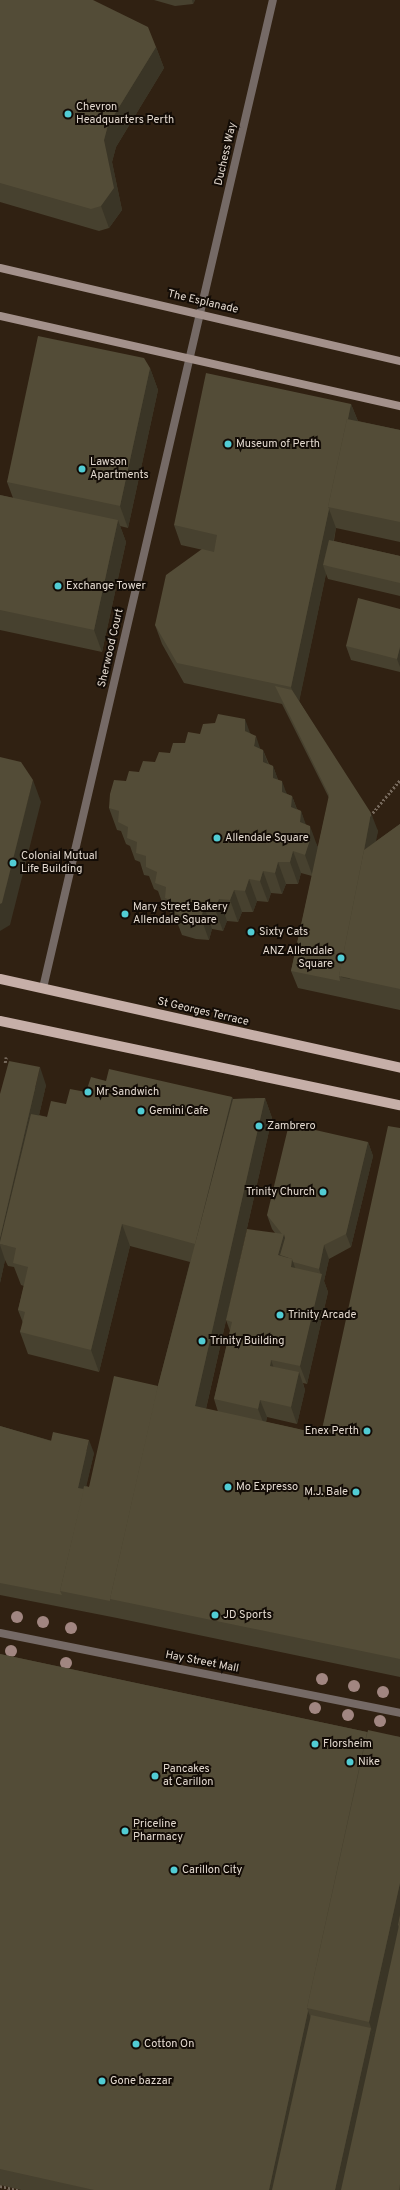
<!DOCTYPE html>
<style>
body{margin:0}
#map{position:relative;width:400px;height:2190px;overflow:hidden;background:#302112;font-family:Overpass,sans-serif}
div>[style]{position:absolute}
.path>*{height:2.5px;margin-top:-1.25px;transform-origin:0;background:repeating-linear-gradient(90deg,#75685b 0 2px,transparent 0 4px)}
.street>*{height:8px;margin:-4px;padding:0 4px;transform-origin:4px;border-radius:4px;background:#756a66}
.secondary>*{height:8px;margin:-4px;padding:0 4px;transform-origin:4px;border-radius:4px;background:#a3918b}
.primary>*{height:10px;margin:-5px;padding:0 5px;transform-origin:5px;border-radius:5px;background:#c6afa8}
.trees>*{width:12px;height:12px;margin:-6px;border-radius:50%;background:#a18681}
.wall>*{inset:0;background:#47412f}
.shaded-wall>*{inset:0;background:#3a3526}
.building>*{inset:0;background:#534c37}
.dots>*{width:11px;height:11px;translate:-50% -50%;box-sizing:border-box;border:2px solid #130c06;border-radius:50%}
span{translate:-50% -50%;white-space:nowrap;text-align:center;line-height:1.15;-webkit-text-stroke:4px #130c06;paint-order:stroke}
.poi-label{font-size:11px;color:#e4dad0}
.left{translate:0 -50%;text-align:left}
.right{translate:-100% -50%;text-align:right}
.street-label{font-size:11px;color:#e4dad0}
</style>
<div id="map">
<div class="path">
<i style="left:370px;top:816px;width:47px;rotate:-50.2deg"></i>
<i style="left:5px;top:1063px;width:6px;rotate:-81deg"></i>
<i style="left:0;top:2186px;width:19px;rotate:12deg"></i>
</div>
<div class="street">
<i style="left:43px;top:988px;width:1014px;rotate:-76.9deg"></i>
<i style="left:0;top:1633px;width:408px;rotate:11.3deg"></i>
</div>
<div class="secondary">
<i style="left:0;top:268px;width:411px;rotate:13.1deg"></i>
<i style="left:0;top:316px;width:410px;rotate:12.7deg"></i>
</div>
<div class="primary">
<i style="left:0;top:979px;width:410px;rotate:12.5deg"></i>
<i style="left:0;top:1021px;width:409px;rotate:11.9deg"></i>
</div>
<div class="trees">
<i style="left:17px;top:1617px"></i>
<i style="left:43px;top:1622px"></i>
<i style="left:71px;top:1628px"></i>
<i style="left:11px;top:1651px"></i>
<i style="left:66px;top:1663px"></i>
<i style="left:322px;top:1679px"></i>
<i style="left:354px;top:1686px"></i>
<i style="left:383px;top:1692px"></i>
<i style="left:315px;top:1708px"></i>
<i style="left:348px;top:1715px"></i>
<i style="left:380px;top:1721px"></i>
</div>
<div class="wall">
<i style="clip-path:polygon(0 0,156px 47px,164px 68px,116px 147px,112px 162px,122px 210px,109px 228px,99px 231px,0 202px)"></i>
<i style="clip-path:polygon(154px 0,195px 0,193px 4px,175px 6px)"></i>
<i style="clip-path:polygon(150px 368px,158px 390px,128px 528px,120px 526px,126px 542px,102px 652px,0 630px,0 495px,13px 498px,7px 482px)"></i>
<i style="clip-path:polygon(351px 404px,358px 421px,400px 430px,400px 542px,336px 528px,334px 541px,400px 556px,400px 596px,328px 579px,326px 574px,299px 701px,378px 831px,375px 842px,400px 824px,400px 1010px,298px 988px,291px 971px,312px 876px,301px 873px,298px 884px,286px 884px,282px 894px,271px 893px,268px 902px,257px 901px,253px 912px,242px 912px,238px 922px,227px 921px,223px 931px,212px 929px,209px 940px,196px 939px,182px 935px,177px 922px,173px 920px,168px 907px,163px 905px,158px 891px,154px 889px,149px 876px,144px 875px,140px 862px,135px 860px,130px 846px,126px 844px,121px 831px,117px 830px,109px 808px,126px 781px,170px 753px,200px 734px,250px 733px,260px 749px,263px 750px,269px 764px,273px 766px,278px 780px,287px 794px,292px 796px,297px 809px,301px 811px,305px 824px,318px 847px,329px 798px,282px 704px,184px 683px,162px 644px,155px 625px,203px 550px,181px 545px,174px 525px)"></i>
<i style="clip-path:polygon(400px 609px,400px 672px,351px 660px,346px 646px)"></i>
<i style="clip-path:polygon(106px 1081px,232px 1097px,233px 1099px,265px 1098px,272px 1118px,206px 1409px,218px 1412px,214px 1399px,230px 1331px,226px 1320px,275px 1233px,272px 1229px,267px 1215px,368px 1142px,373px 1156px,351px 1247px,329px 1259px,324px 1281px,328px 1292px,307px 1384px,303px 1383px,305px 1390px,297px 1424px,267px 1417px,266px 1422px,321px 1434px,400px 1128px,400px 1677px,117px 1618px,0 1595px,0 1426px,94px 1453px,86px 1486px,89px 1487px,158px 1386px,190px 1262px,130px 1246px,99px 1372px,28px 1354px,20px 1332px,23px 1323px,18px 1310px,24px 1286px,21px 1285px,14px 1267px,8px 1266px,5px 1260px,0 1283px,0 1094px,46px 1085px,39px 1115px,47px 1117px,66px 1104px)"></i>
<i style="clip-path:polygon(0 1654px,367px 1732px,400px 1737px,400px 2190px,21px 2190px,0 2185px)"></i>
</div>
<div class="shaded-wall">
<i style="clip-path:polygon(192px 0,195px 0,193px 4px)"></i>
<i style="clip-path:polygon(156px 47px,164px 68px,116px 147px,112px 162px,122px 210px,109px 228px,101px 206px,104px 140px,108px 125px)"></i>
<i style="clip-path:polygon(150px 368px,158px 390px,128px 528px,120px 506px)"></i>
<i style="clip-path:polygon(351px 404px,359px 424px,329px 507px)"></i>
<i style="clip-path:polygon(329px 509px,336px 528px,328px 566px,323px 565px,326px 574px,298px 707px,291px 687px)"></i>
<i style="clip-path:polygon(118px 520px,126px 542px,102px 652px,94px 630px)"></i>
<i style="clip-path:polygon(400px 647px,400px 667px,397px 659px)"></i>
<i style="clip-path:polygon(245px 719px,253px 741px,245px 731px)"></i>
<i style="clip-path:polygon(256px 736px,263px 757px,263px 750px,271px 772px,263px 762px,254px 746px)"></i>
<i style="clip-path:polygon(273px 766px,281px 788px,273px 778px)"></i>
<i style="clip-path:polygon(33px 780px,41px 802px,10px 925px,0 931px,0 904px)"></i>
<i style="clip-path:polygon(282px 781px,290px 803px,282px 792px)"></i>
<i style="clip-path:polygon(292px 796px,300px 818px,291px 807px)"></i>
<i style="clip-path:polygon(301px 811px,309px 833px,300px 822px)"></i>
<i style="clip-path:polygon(371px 813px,378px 831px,350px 979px,341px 977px)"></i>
<i style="clip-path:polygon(310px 826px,318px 848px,313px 877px,305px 855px)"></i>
<i style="clip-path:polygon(293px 851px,301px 873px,298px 884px,290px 862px)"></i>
<i style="clip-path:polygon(278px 862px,286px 884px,282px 894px,275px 873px)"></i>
<i style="clip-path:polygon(263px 871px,271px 893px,268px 902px,260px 881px)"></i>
<i style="clip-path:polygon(249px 879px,257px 901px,253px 912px,245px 891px)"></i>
<i style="clip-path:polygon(234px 890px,242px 912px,238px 922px,230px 900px)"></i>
<i style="clip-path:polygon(219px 899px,227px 921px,223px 931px,215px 909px)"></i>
<i style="clip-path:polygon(204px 907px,212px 929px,209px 940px,201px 918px)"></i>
<i style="clip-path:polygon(40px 1067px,46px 1085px,9px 1246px,0 1244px,0 1238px)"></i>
<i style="clip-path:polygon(232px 1097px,240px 1118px,195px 1244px)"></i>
<i style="clip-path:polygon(265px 1098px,272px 1118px,202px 1426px,195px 1406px)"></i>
<i style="clip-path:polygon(368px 1142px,373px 1156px,351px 1247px,346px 1234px)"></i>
<i style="clip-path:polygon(122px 1224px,130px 1246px,99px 1372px,91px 1350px)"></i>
<i style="clip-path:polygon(284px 1234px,290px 1251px,287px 1261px,278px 1255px)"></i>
<i style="clip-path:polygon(0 1245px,5px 1260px,0 1283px)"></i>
<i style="clip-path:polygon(324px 1245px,329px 1259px,324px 1281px,328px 1292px,307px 1384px,300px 1366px,321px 1275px,319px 1269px)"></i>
<i style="clip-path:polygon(292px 1259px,298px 1276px,291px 1267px)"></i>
<i style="clip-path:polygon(271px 1360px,277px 1377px,270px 1366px)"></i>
<i style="clip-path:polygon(299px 1372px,305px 1390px,297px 1424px,291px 1407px)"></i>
<i style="clip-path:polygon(260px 1400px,267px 1417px,265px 1427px,258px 1409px)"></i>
<i style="clip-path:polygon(89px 1440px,94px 1453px,83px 1501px,78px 1488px)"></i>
<i style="clip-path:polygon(400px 1883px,400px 1926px,398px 1925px,400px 1932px,376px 2042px,369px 2022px)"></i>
<i style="clip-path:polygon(308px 2011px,315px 2028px,279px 2190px,269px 2190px)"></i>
<i style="clip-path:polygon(371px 2028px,376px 2042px,343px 2190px,335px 2190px)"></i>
</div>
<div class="building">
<i style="clip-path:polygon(0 0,93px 0,148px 27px,156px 47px,108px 125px,104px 140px,114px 188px,101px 206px,91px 209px,0 183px)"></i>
<i style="clip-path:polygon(38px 336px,144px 358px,150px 368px,120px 506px,7px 482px)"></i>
<i style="clip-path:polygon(206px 373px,351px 404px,348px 419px,347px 419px,328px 507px,329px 509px,291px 687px,177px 663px,155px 625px,166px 575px,202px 549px,214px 552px,217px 535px,174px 525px)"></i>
<i style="clip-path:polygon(347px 419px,400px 430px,400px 522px,328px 507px)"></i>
<i style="clip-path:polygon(0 495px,118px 520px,94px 630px,0 610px)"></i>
<i style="clip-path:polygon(329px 540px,400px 556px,400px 583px,323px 565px)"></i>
<i style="clip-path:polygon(358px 598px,400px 609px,400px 647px,397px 659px,346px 646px)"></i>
<i style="clip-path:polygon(275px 686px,292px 690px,371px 813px,364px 850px,339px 976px,340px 981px,291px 971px,329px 795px)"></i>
<i style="clip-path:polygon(218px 714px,245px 719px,245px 731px,256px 736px,254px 746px,263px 750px,263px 762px,273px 766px,273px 778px,282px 781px,282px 792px,292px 796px,291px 807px,301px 811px,300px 822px,310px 826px,310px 840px,305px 855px,293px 851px,290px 862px,278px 862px,275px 873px,263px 871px,260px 881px,249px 879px,245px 891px,234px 890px,230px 900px,219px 899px,215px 909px,204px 907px,201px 918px,188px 917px,174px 913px,174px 902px,165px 898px,166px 887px,155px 883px,157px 872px,146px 867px,146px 856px,136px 853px,137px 842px,127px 838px,128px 827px,118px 822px,119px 811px,109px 808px,110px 794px,114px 780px,126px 781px,129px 771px,139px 772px,143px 761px,155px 762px,159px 752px,170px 753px,173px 743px,185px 743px,188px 732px,200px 734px,203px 724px,215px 723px)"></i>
<i style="clip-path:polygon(0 757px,21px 762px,33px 780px,2px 903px,0 904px)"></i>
<i style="clip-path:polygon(400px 824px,400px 989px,339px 976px,364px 850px)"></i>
<i style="clip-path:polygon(9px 1061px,40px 1067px,0 1238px,0 1094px)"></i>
<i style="clip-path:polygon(109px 1069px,232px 1097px,195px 1244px,122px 1224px,91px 1350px,20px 1332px,25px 1312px,18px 1310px,28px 1267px,13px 1263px,16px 1248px,0 1244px,0 1242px,31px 1114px,47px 1117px,51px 1101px,66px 1104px,70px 1089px,86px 1092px,91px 1077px,106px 1081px)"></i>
<i style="clip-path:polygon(265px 1098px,195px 1406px,321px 1434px,388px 1126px,400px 1128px,400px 1659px,110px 1599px,155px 1397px,233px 1099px)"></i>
<i style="clip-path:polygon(289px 1124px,368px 1142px,346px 1234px,324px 1245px,319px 1269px,293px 1262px,292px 1259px,280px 1255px,285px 1238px,284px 1234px,282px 1234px,267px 1215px)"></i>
<i style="clip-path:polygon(247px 1229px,284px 1234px,278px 1255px,292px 1259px,291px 1267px,322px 1274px,300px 1366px,271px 1360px,270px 1366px,299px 1372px,291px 1407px,260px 1400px,258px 1409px,214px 1399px,232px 1322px,226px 1320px)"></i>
<i style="clip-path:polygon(114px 1376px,158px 1386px,110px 1599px,110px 1601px,60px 1591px,84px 1486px,89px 1487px)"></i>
<i style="clip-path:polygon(0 1426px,51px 1441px,53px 1432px,89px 1440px,78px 1488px,84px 1489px,60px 1591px,62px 1595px,0 1583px)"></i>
<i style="clip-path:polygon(0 1654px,367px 1732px,307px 2008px,308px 2011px,269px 2190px,94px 2190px,0 2169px)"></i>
<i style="clip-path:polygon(368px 1730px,400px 1737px,400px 1883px,369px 2022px,307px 2008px)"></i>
<i style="clip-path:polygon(400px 1915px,400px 1921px,399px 1926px,398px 1925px)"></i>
<i style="clip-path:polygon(400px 1921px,400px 2184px,399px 2190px,341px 2190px)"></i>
<i style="clip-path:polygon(311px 2015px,371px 2028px,335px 2190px,272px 2190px)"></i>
</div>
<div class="dots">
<i style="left:68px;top:114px;background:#51ccd4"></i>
<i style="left:228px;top:444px;background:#51ccd4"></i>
<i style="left:82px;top:469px;background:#51ccd4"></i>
<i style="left:58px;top:586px;background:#51ccd4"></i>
<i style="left:217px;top:838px;background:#51ccd4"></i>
<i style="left:13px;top:863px;background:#51ccd4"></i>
<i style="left:125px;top:914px;background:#51ccd4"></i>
<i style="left:251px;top:932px;background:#51ccd4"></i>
<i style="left:341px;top:958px;background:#51ccd4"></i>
<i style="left:88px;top:1092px;background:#51ccd4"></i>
<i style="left:141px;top:1111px;background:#51ccd4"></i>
<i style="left:259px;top:1126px;background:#51ccd4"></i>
<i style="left:323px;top:1192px;background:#51ccd4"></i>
<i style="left:280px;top:1315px;background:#51ccd4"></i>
<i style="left:202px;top:1341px;background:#51ccd4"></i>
<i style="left:367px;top:1431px;background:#51ccd4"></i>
<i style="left:228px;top:1487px;background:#51ccd4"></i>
<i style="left:356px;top:1492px;background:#51ccd4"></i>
<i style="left:215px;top:1615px;background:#51ccd4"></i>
<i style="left:315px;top:1744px;background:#51ccd4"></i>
<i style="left:350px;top:1762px;background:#51ccd4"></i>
<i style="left:155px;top:1776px;background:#51ccd4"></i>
<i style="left:125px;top:1831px;background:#51ccd4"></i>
<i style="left:174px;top:1870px;background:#51ccd4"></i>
<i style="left:136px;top:2044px;background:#51ccd4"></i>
<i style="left:102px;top:2081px;background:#51ccd4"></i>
</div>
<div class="poi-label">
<span class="left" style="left:76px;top:114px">Chevron<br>Headquarters Perth</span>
<span class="left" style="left:236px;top:444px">Museum of Perth</span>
<span class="left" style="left:90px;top:469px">Lawson<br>Apartments</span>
<span class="left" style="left:66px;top:586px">Exchange Tower</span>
<span class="left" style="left:225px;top:838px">Allendale Square</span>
<span class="left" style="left:21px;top:863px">Colonial Mutual<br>Life Building</span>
<span class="left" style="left:133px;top:914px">Mary Street Bakery<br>Allendale Square</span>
<span class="left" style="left:259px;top:932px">Sixty Cats</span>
<span class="right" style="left:333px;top:958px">ANZ Allendale<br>Square</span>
<span class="left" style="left:96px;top:1092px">Mr Sandwich</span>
<span class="left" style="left:149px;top:1111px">Gemini Cafe</span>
<span class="left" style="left:267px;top:1126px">Zambrero</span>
<span class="right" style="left:315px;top:1192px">Trinity Church</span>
<span class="left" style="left:288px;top:1315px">Trinity Arcade</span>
<span class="left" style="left:210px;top:1341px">Trinity Building</span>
<span class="right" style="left:359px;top:1431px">Enex Perth</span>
<span class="left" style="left:236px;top:1487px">Mo Expresso</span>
<span class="right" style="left:348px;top:1492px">M.J. Bale</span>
<span class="left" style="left:223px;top:1615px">JD Sports</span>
<span class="left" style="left:323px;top:1744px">Florsheim</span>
<span class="left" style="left:358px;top:1762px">Nike</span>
<span class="left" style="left:163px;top:1776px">Pancakes<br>at Carillon</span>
<span class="left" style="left:133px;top:1831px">Priceline<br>Pharmacy</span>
<span class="left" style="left:182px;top:1870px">Carillon City</span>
<span class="left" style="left:144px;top:2044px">Cotton On</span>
<span class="left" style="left:110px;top:2081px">Gone bazzar</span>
</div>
<div class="street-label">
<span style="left:226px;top:154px;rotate:-77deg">Duchess Way</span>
<span style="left:203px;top:302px;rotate:13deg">The Esplanade</span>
<span style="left:111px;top:648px;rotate:-77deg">Sherwood Court</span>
<span style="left:203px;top:1012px;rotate:13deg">St Georges Terrace</span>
<span style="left:202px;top:1662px;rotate:11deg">Hay Street Mall</span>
</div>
</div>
